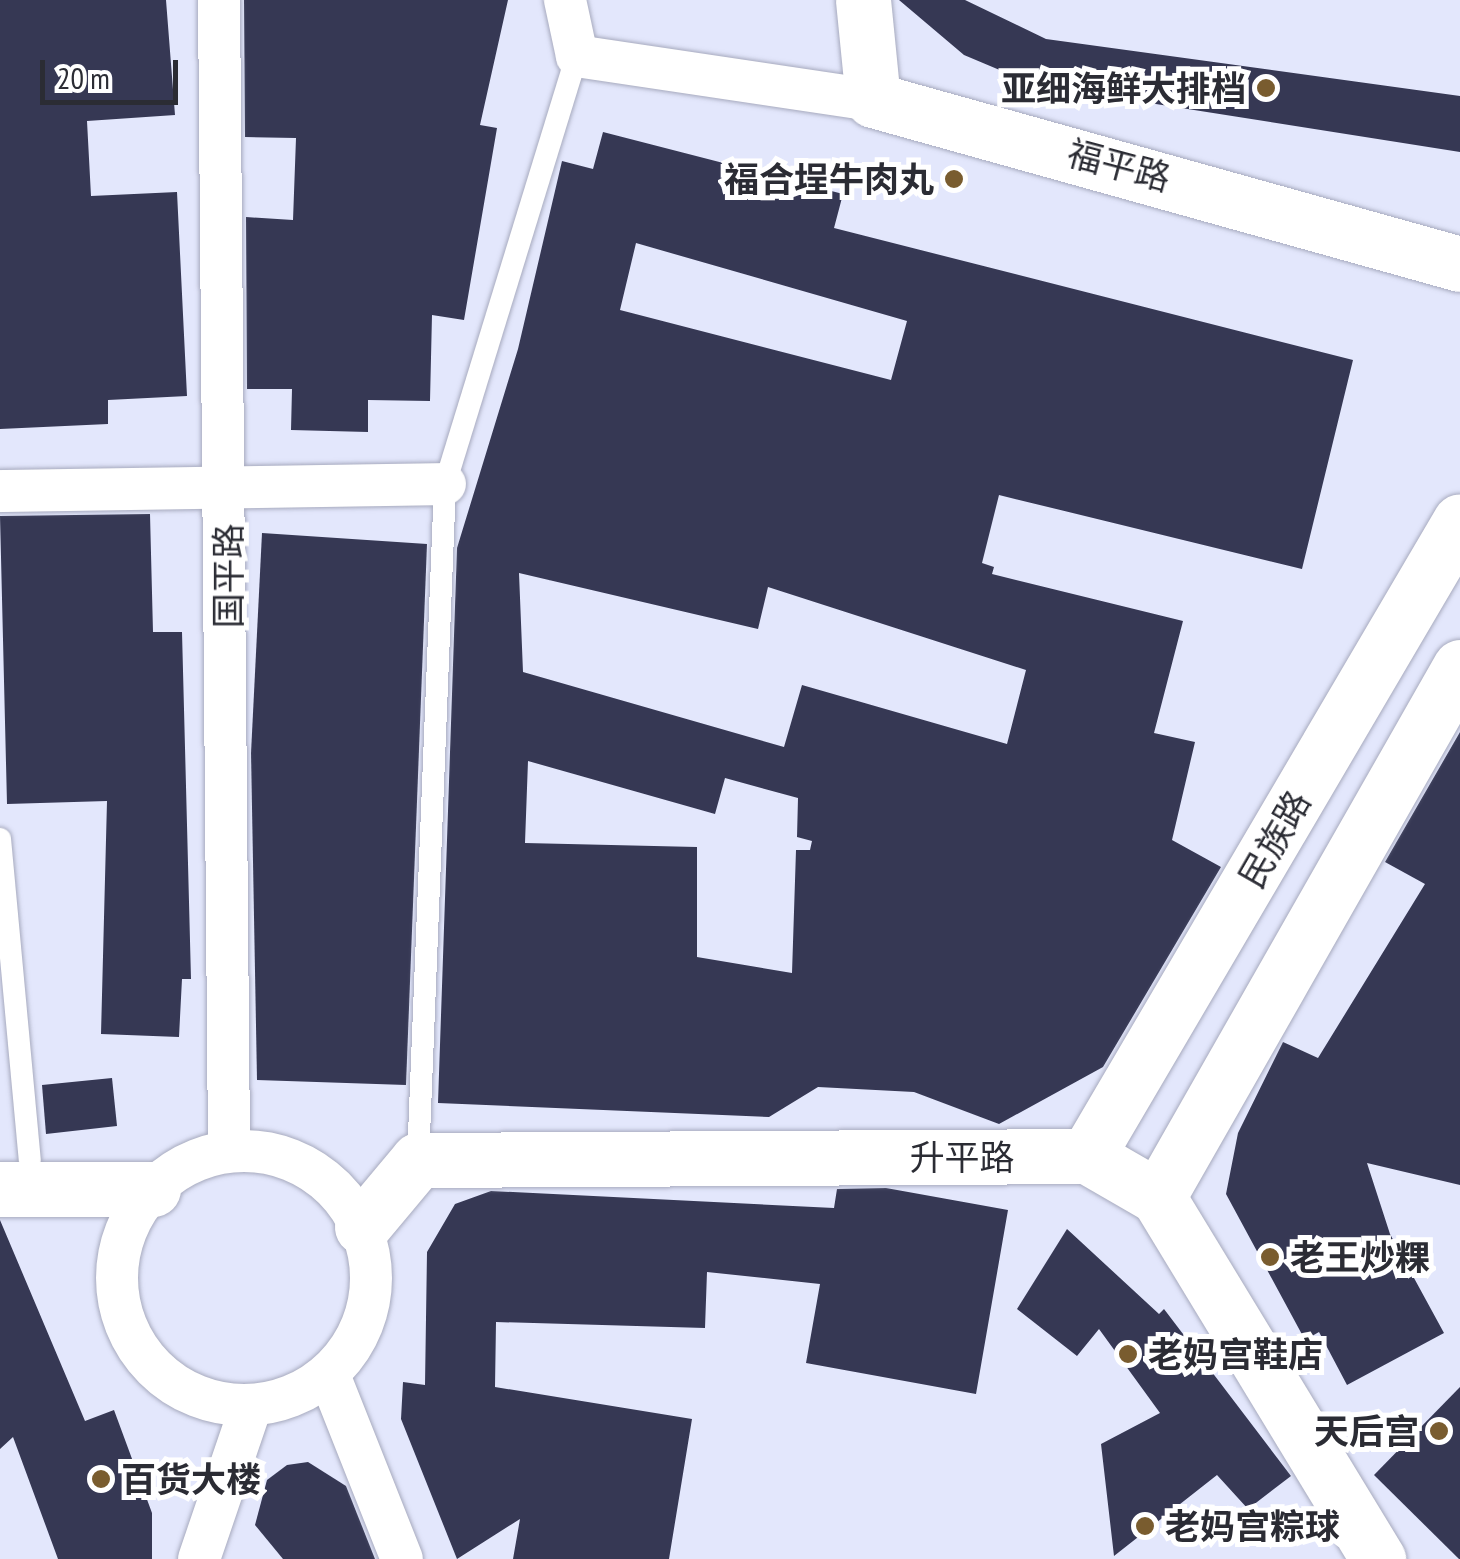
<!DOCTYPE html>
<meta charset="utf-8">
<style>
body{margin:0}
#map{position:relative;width:1460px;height:1559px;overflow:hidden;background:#e3e7fc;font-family:"PT Sans Narrow","Noto Sans SC",sans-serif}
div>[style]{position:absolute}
.building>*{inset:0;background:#363854}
.roads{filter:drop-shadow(0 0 2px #a7aabe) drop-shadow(0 0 2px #a7aabe)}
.lane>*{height:22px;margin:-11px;padding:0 11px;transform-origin:11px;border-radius:11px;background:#fff}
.street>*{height:42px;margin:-21px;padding:0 21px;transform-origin:21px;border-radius:21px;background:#fff}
.street>.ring{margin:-21px;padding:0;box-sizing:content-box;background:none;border:42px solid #fff;border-radius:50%}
.secondary>*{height:55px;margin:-27.5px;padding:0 27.5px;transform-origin:27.5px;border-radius:27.5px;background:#fff}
.dots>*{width:28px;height:28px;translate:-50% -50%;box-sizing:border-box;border:5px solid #fff;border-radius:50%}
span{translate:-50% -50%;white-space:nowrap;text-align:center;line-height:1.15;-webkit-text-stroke:10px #fff;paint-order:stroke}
.poi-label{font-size:35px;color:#2b2c34;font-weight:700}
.right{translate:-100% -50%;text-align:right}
.left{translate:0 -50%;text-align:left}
.street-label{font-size:35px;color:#2b2c34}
.scale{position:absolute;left:40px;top:60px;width:138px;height:45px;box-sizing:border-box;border:5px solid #2b2c34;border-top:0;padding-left:12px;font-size:30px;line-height:35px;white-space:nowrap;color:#2b2c34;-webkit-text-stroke:8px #fff;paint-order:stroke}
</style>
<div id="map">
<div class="building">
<i style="clip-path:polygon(0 0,166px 0,175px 115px,87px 121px,91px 196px,177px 192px,187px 396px,108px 400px,108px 424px,0 429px)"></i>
<i style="clip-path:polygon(244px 0,508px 0,480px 125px,497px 128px,464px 320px,432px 315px,430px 401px,368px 400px,368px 432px,291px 430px,292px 389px,247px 389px,246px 217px,293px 220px,296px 138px,245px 137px)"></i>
<i style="clip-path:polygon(899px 0,965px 0,1046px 39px,1460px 96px,1460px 152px,1035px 85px,964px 55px)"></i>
<i style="clip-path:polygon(evenodd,603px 132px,843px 194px,834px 228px,1353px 360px,1302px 569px,999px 495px,982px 563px,994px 567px,992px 574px,1183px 621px,1154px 733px,1195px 742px,1172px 840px,1221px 867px,1103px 1067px,999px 1124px,914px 1092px,818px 1087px,769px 1117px,438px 1103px,457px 548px,518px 349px,562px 161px,593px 169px,603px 132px,636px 243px,907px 321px,891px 380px,620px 310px,636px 243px,603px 132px,519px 573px,758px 629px,768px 587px,1026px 670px,1007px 744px,802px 685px,784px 747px,523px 672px,519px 573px,603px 132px,528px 761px,715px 814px,725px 778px,798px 798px,797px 837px,812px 841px,810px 850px,796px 850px,792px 973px,697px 957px,697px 847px,525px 843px,528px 761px)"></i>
<i style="clip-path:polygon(150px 514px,153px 632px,182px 632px,191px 979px,182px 979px,179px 1037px,101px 1034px,107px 801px,7px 804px,0 516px)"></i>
<i style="clip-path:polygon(262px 533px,427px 544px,406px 1085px,257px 1080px,251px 753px)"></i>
<i style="clip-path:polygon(1460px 732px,1460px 1185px,1367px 1163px,1390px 1234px,1444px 1333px,1347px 1385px,1319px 1332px,1305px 1340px,1226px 1194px,1238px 1133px,1283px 1042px,1318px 1058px,1425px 884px,1385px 862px)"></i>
<i style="clip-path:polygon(112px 1078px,117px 1126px,46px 1134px,42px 1085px)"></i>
<i style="clip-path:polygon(886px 1188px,1008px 1210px,976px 1394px,806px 1363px,820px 1284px,707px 1272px,705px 1328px,496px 1322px,495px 1387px,692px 1419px,669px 1559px,513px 1559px,520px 1519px,457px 1559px,401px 1419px,403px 1382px,425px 1385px,427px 1252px,455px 1204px,491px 1191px,834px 1208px,837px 1189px)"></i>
<i style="clip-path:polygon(0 1220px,85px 1421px,114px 1410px,152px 1513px,152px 1559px,58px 1559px,13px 1437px,0 1449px)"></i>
<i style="clip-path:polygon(1067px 1229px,1159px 1314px,1164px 1309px,1291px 1476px,1248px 1509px,1217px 1475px,1114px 1556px,1101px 1444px,1160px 1413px,1099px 1329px,1077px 1356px,1017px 1309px)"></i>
<i style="clip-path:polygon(1460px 1387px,1460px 1559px,1459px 1559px,1374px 1475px)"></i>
<i style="clip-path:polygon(308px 1462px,346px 1486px,375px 1559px,283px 1559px,255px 1525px,267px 1480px,287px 1465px)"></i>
</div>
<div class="roads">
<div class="lane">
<i style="left:0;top:839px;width:322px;rotate:84.7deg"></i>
<i style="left:418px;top:1160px;width:677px;rotate:-87.71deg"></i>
<i style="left:445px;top:484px;width:448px;rotate:-72.9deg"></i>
</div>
<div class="street">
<i style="left:219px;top:0;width:1151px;rotate:89.5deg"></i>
<i style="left:565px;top:0;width:57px;rotate:77.9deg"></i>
<i style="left:577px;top:56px;width:299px;rotate:8.5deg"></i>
<i style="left:0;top:491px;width:445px;rotate:-0.9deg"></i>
<i class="ring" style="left:117px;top:1151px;width:212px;height:212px"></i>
<i style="left:329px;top:1375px;width:198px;rotate:68.4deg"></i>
<i style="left:199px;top:1559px;width:162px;rotate:-71.2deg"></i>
</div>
<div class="secondary">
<i style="left:863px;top:0;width:100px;rotate:84.3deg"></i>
<i style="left:873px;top:100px;width:609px;rotate:15.61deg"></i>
<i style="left:1087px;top:1156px;width:736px;rotate:-59.57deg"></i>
<i style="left:0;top:1189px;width:153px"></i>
<i style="left:1158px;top:1197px;width:610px;rotate:-60.33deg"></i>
<i style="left:362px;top:1227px;width:87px;rotate:-50.1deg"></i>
<i style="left:418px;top:1160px;width:669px;rotate:-0.34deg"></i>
<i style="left:1087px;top:1156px;width:82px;rotate:30deg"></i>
<i style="left:1158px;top:1197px;width:424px;rotate:58.7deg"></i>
</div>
</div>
<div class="dots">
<i style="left:1266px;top:88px;background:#795c2f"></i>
<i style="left:954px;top:179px;background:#795c2f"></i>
<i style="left:1270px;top:1257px;background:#795c2f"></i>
<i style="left:1128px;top:1354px;background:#795c2f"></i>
<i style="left:1439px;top:1431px;background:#795c2f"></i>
<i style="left:101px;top:1479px;background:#795c2f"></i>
<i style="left:1145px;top:1526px;background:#795c2f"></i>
</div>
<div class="poi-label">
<span class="right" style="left:1246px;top:88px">亚细海鲜大排档</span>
<span class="right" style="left:934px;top:179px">福合埕牛肉丸</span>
<span class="left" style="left:1290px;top:1257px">老王炒粿</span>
<span class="left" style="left:1148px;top:1354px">老妈宫鞋店</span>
<span class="right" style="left:1419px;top:1431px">天后宫</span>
<span class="left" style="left:121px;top:1479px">百货大楼</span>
<span class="left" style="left:1165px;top:1526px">老妈宫粽球</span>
</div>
<div class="street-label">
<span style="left:1119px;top:165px;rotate:15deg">福平路</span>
<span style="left:228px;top:576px;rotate:-90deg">国平路</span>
<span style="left:1274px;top:839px;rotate:-60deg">民族路</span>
<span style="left:962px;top:1157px">升平路</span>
</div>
<div class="scale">20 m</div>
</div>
